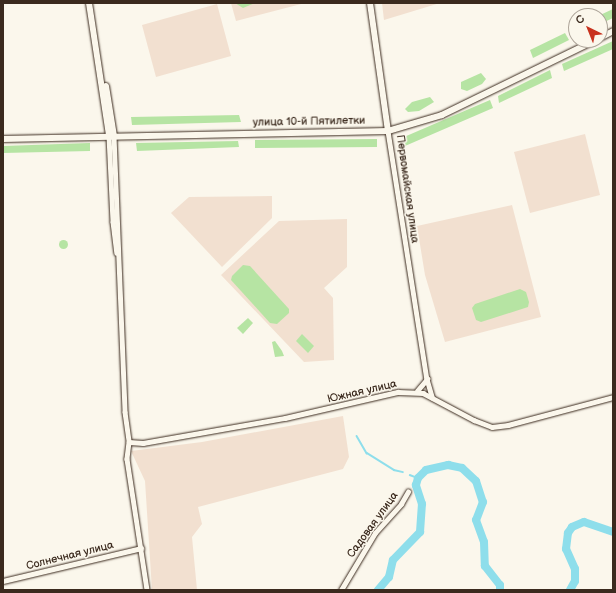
<!DOCTYPE html>
<meta charset="utf-8">
<style>
body{margin:0}
#map{position:relative;width:616px;height:593px;overflow:hidden;background:#fbf7ec;font-family:"Balsamiq Sans",sans-serif}
div>[style]{position:absolute}
.built>*{inset:0;background:#f2e0d0}
.green>*{inset:0;background:#b6e4a3}
.round{border-radius:50%}
.stream>*{height:1.5px;margin:-0.75px;padding:0 0.75px;transform-origin:0.75px;border-radius:0.75px;background:#8edeeb}
.river>*{height:8px;margin:-4px;padding:0 4px;transform-origin:4px;border-radius:4px;background:#8edeeb}
.roads{filter:drop-shadow(0 0 1px #3b2a1e) drop-shadow(0 0 1px #3b2a1e)}
.street>*{height:4.5px;margin:-2.25px;padding:0 2.25px;transform-origin:2.25px;border-radius:2.25px;background:#fbf7ec}
.secondary>*{height:6px;margin:-3px;padding:0 3px;transform-origin:3px;border-radius:3px;background:#fbf7ec}
span{translate:-50% -50%;white-space:nowrap;text-align:center;line-height:1.15;-webkit-text-stroke:3px #fbf7ec;paint-order:stroke}
.street-label{font-size:11px;color:#3b2a1e}
.frame{position:absolute;inset:0;border:4px solid #3b2a1e;pointer-events:none}
.north{position:absolute;left:568px;top:8px;width:40px;height:40px;box-sizing:border-box;background:#fbf7ec;border:1px solid #aea59a;border-radius:50%;rotate:317deg;font-size:11px;font-weight:700;line-height:16px;text-align:center;color:#3b2a1e}
.north::after{content:'';display:block;margin:auto;width:14px;height:18px;background:#c8321e;clip-path:polygon(50% 0,100% 100%,50% 72%,0 100%)}
</style>
<div id="map">
<div class="built">
<i style="clip-path:polygon(231px 3px,305px 3px,236px 21px)"></i>
<i style="clip-path:polygon(382px 3px,440px 3px,384px 20px)"></i>
<i style="clip-path:polygon(217px 4px,231px 56px,156px 77px,142px 25px)"></i>
<i style="clip-path:polygon(585px 134px,600px 195px,530px 213px,514px 152px)"></i>
<i style="clip-path:polygon(272px 196px,272px 218px,222px 267px,171px 213px,189px 197px)"></i>
<i style="clip-path:polygon(512px 205px,541px 317px,445px 342px,425px 275px,417px 226px)"></i>
<i style="clip-path:polygon(347px 219px,347px 267px,324px 288px,333px 298px,334px 360px,304px 362px,221px 275px,279px 221px)"></i>
<i style="clip-path:polygon(343px 416px,349px 457px,343px 469px,198px 507px,202px 524px,192px 537px,197px 590px,152px 590px,145px 481px,131px 451px,202px 442px)"></i>
</div>
<div class="green">
<i style="clip-path:polygon(235px 3px,255px 3px,243px 8px)"></i>
<i style="clip-path:polygon(613px 9px,613px 18px,600px 24px,598px 16px)"></i>
<i style="clip-path:polygon(565px 33px,569px 40px,533px 58px,530px 50px)"></i>
<i style="clip-path:polygon(613px 41px,613px 49px,564px 71px,562px 64px)"></i>
<i style="clip-path:polygon(550px 70px,552px 78px,499px 103px,498px 96px)"></i>
<i style="clip-path:polygon(481px 73px,486px 79px,482px 84px,467px 91px,461px 89px,461px 82px)"></i>
<i style="clip-path:polygon(430px 97px,434px 102px,419px 111px,408px 112px,405px 109px,412px 102px)"></i>
<i style="clip-path:polygon(490px 100px,493px 108px,405px 146px,404px 137px)"></i>
<i style="clip-path:polygon(239px 115px,241px 122px,132px 125px,131px 117px)"></i>
<i style="clip-path:polygon(377px 139px,377px 147px,255px 148px,255px 140px)"></i>
<i style="clip-path:polygon(238px 141px,239px 147px,137px 151px,136px 143px)"></i>
<i style="clip-path:polygon(90px 143px,90px 151px,3px 153px,3px 146px)"></i>
<i class="round" style="left:58.5px;top:239.5px;width:9px;height:9px"></i>
<i style="clip-path:polygon(243px 265px,250px 266px,289px 309px,289px 313px,277px 324px,270px 323px,231px 280px,232px 276px)"></i>
<i style="clip-path:polygon(520px 289px,526px 292px,529px 302px,528px 307px,481px 322px,476px 320px,472px 308px,475px 304px)"></i>
<i style="clip-path:polygon(248px 318px,253px 323px,243px 334px,237px 328px)"></i>
<i style="clip-path:polygon(302px 334px,314px 346px,308px 353px,296px 341px)"></i>
<i style="clip-path:polygon(275px 341px,282px 351px,284px 356px,275px 357px,272px 342px)"></i>
</div>
<div class="stream">
<i style="left:357px;top:436px;width:20px;rotate:60deg"></i>
<i style="left:367px;top:453px;width:32px;rotate:32deg"></i>
<i style="left:394px;top:470px;width:9px;rotate:13deg"></i>
<i style="left:410px;top:475px;width:9px;rotate:21deg"></i>
</div>
<div class="river">
<i style="left:378px;top:590px;width:17px;rotate:-50deg"></i>
<i style="left:389px;top:577px;width:17px;rotate:-77deg"></i>
<i style="left:393px;top:560px;width:39px;rotate:-46deg"></i>
<i style="left:420px;top:532px;width:28px;rotate:-86deg"></i>
<i style="left:422px;top:504px;width:20px;rotate:-108deg"></i>
<i style="left:416px;top:485px;width:7px;rotate:-74deg"></i>
<i style="left:418px;top:478px;width:11px;rotate:-45deg"></i>
<i style="left:426px;top:470px;width:23px;rotate:-13deg"></i>
<i style="left:448px;top:465px;width:14px;rotate:12deg"></i>
<i style="left:462px;top:468px;width:19px;rotate:43deg"></i>
<i style="left:476px;top:481px;width:22px;rotate:72deg"></i>
<i style="left:483px;top:502px;width:19px;rotate:111deg"></i>
<i style="left:476px;top:520px;width:23px;rotate:70deg"></i>
<i style="left:484px;top:542px;width:24px;rotate:88deg"></i>
<i style="left:485px;top:566px;width:24px;rotate:52deg"></i>
<i style="left:500px;top:585px;width:5px;rotate:90deg"></i>
<i style="left:570px;top:590px;width:10px;rotate:-61deg"></i>
<i style="left:575px;top:581px;width:12px;rotate:-90deg"></i>
<i style="left:575px;top:569px;width:22px;rotate:-114deg"></i>
<i style="left:566px;top:549px;width:16px;rotate:-83deg"></i>
<i style="left:568px;top:533px;width:7px;rotate:-56deg"></i>
<i style="left:572px;top:527px;width:13px;rotate:-23deg"></i>
<i style="left:584px;top:522px;width:31px;rotate:19deg"></i>
</div>
<div class="roads">
<div class="street">
<i style="left:388px;top:131px;width:251px;rotate:81.1deg"></i>
<i style="left:427px;top:379px;width:19px;rotate:74deg"></i>
<i style="left:109px;top:136px;width:86px;rotate:87.3deg"></i>
<i style="left:113px;top:222px;width:31px;rotate:83deg"></i>
<i style="left:114px;top:136px;width:276px;rotate:87.7deg"></i>
<i style="left:125px;top:412px;width:30px;rotate:82deg"></i>
<i style="left:417px;top:391px;width:16px;rotate:-50deg"></i>
<i style="left:129px;top:442px;width:14px;rotate:4deg"></i>
<i style="left:143px;top:443px;width:144px;rotate:-10deg"></i>
<i style="left:285px;top:418px;width:116px;rotate:-13deg"></i>
<i style="left:398px;top:392px;width:25px;rotate:2deg"></i>
<i style="left:423px;top:393px;width:58px;rotate:27.9deg"></i>
<i style="left:474px;top:420px;width:19px;rotate:21deg"></i>
<i style="left:492px;top:427px;width:16px;rotate:-7deg"></i>
<i style="left:508px;top:425px;width:109px;rotate:-14.9deg"></i>
<i style="left:129px;top:442px;width:17px;rotate:97deg"></i>
<i style="left:127px;top:459px;width:133px;rotate:81.3deg"></i>
<i style="left:3px;top:581px;width:142px;rotate:-13.4deg"></i>
<i style="left:341px;top:590px;width:66px;rotate:-59.2deg"></i>
<i style="left:375px;top:533px;width:39px;rotate:-48deg"></i>
<i style="left:401px;top:504px;width:14px;rotate:-60deg"></i>
</div>
<div class="secondary">
<i style="left:89px;top:3px;width:134px;rotate:81.4deg"></i>
<i style="left:370px;top:3px;width:129px;rotate:82deg"></i>
<i style="left:600px;top:38px;width:15px;rotate:-28deg"></i>
<i style="left:106px;top:86px;width:51px;rotate:80.9deg"></i>
<i style="left:3px;top:139px;width:385px;rotate:-1.2deg"></i>
<i style="left:388px;top:131px;width:56px;rotate:-16.5deg"></i>
<i style="left:442px;top:115px;width:171px;rotate:-26deg"></i>
</div>
</div>
<div class="street-label">
<span style="left:309px;top:122px;rotate:-1deg">улица 10-й Пятилетки</span>
<span style="left:407px;top:189px;rotate:82deg">Первомайская улица</span>
<span style="left:362px;top:392px;rotate:-13deg">Южная улица</span>
<span style="left:373px;top:525px;rotate:-54deg">Садовая улица</span>
<span style="left:70px;top:556px;rotate:-14deg">Солнечная улица</span>
</div>
<div class="frame"></div>
<div class="north">С</div>
</div>
